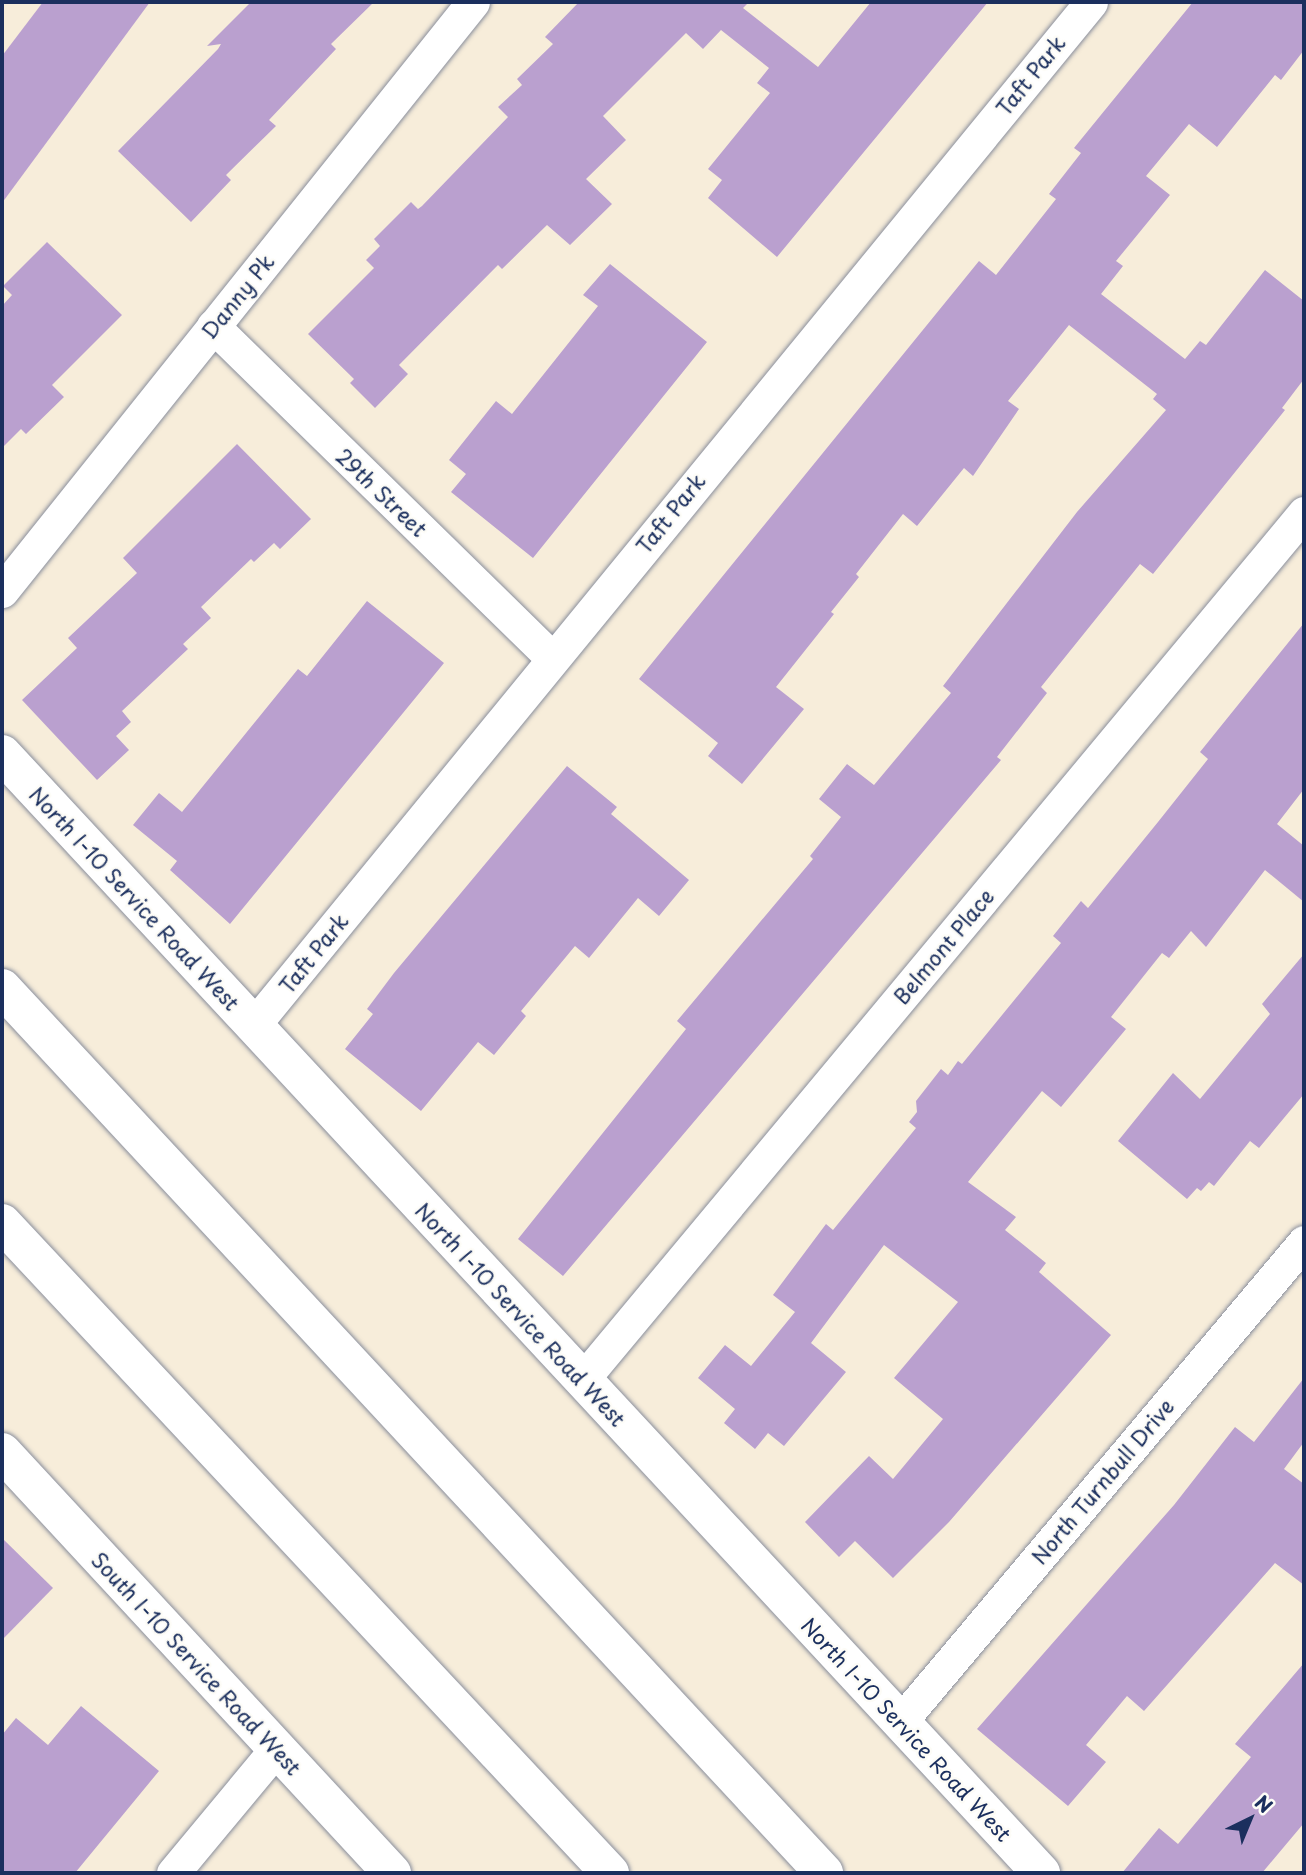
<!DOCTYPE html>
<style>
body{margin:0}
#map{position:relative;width:1306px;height:1875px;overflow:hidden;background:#f7edda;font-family:"Playpen Sans",sans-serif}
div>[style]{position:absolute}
.building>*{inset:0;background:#baa0cf}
.roads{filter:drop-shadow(0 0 2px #898e9c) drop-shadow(0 0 2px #898e9c)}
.street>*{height:33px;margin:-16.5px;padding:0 16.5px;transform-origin:16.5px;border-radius:16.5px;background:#fff}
.secondary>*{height:38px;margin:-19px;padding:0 19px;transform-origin:19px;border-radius:19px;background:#fff}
.highway>*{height:38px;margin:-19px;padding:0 19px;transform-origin:19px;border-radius:19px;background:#fff}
span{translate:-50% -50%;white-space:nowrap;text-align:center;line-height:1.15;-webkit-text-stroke:5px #fdfcf7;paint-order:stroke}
.street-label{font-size:21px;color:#1b2f5e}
.frame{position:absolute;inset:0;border:4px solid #1b2f5e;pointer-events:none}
.north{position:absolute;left:1215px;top:1784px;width:70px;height:70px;-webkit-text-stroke:5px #fdfcf7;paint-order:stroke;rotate:43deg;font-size:19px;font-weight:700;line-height:28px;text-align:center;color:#1b2f5e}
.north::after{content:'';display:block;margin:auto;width:24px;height:32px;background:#1b2f5e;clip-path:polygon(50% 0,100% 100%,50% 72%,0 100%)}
</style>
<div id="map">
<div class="building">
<i style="clip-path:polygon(43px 2px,150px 2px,2px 203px,2px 56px)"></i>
<i style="clip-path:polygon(251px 2px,374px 2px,331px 44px,336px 49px,269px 120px,276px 126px,226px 175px,231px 180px,191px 222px,118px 151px,218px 49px,221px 44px,207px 46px)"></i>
<i style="clip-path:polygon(579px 2px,749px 2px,743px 8px,818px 67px,871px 2px,988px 2px,777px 257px,708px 198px,722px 180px,708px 169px,770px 93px,757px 83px,769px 68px,721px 30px,703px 49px,686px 33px,603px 116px,626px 140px,586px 179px,612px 204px,570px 245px,547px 225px,502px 269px,498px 265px,399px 365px,408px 374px,375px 408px,350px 383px,354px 379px,308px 334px,374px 268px,366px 260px,380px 246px,374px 239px,411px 202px,418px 209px,422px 206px,508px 117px,498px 107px,522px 85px,517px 79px,553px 44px,545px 37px)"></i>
<i style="clip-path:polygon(1193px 2px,1304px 2px,1304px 50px,1281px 80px,1275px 75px,1217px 147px,1189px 124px,1146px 176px,1170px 195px,1116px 261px,1123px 266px,1101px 294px,1185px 359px,1200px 341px,1206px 345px,1265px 270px,1304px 301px,1304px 379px,1282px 408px,1285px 410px,1153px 574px,1140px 564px,1041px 687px,1047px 693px,997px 757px,1001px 760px,563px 1276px,518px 1239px,686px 1029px,677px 1021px,813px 859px,810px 856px,841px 817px,819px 799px,847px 764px,874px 785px,951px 693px,943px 686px,1077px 512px,1166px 410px,1153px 399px,1157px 394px,1069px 325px,1008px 401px,1019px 409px,973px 476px,964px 468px,917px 526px,903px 514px,856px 574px,859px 577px,831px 612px,834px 614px,776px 687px,804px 709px,742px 784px,708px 756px,718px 743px,639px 679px,979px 261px,996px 275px,1056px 199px,1049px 194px,1081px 153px,1074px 148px)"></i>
<i style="clip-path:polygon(47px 242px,122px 315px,52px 385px,64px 397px,26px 434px,21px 429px,2px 448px,2px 306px,12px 295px,3px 286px)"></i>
<i style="clip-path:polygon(610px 264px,707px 342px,533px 558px,451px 492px,466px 474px,449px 460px,496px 401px,512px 414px,598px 306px,583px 295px)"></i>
<i style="clip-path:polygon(237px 444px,311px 519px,280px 549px,274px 543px,254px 562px,251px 559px,201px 607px,211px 618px,183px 644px,188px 649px,122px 711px,131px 722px,116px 736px,129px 750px,97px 780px,22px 700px,77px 648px,68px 638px,137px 573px,123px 558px)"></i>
<i style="clip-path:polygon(367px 601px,444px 663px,230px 924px,170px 870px,177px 861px,133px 825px,159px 793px,182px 812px,298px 669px,307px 676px)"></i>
<i style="clip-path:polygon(1304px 623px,1304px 789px,1277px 824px,1304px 846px,1304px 902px,1265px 870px,1206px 947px,1191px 931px,1169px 958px,1162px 953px,1111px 1017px,1126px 1029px,1061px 1107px,1042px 1091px,968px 1182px,1016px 1217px,1005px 1230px,1046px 1263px,1039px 1272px,1111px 1335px,949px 1522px,893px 1578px,855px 1541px,839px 1557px,805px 1522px,869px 1456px,893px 1479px,943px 1419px,894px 1378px,958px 1302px,884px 1245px,811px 1343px,846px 1372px,784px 1446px,768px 1433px,755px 1449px,724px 1423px,735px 1409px,698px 1378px,725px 1345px,751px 1366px,795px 1312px,773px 1295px,826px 1224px,833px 1230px,916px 1128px,909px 1122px,917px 1112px,916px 1101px,941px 1069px,948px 1075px,958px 1061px,962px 1064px,1061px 943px,1053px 936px,1081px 901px,1088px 908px,1158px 822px,1208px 759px,1200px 752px)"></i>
<i style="clip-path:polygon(567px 766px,617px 807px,611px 814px,689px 880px,659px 916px,638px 898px,589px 958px,575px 946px,521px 1011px,526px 1016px,494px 1055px,478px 1042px,421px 1111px,345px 1049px,373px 1014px,367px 1009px,394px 973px)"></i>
<i style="clip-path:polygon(1304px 954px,1304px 1094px,1259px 1148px,1250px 1141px,1214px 1186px,1209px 1182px,1201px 1191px,1197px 1188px,1187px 1199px,1118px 1141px,1173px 1073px,1200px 1099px,1270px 1014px,1262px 1004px)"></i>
<i style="clip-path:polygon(1304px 1378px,1304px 1442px,1284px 1469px,1304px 1484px,1304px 1585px,1275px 1563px,1144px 1711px,1127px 1696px,1086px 1745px,1106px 1762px,1068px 1806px,977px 1729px,1174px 1505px,1235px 1427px,1254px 1442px)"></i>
<i style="clip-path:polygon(2px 1538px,53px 1588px,2px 1640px)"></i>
<i style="clip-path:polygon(1304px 1663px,1304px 1823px,1262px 1873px,1122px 1873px,1159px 1828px,1178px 1844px,1251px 1757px,1235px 1744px)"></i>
<i style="clip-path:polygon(81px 1706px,159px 1771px,75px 1873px,2px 1873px,2px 1735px,16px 1718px,48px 1745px)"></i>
</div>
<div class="roads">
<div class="street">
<i style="left:213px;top:326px;width:473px;rotate:44.4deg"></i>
<i style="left:2px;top:591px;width:754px;rotate:-51.35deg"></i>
<i style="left:253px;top:1026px;width:1323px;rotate:-50.7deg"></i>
<i style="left:583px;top:1379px;width:1127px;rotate:-50.22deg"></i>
<i style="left:901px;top:1721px;width:626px;rotate:-49.92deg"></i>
<i style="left:173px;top:1873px;width:161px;rotate:-50.3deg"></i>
</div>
<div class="secondary">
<i style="left:2px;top:754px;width:1527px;rotate:47.12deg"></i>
<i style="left:2px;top:1452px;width:574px;rotate:47.19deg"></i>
</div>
<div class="highway">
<i style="left:2px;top:988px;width:1208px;rotate:47.11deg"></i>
<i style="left:2px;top:1223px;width:890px;rotate:46.91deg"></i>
</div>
</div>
<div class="street-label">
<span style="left:1030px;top:75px;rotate:-51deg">Taft Park</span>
<span style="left:237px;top:296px;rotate:-51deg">Danny Pk</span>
<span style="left:382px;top:492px;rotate:44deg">29th Street</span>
<span style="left:670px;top:513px;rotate:-51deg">Taft Park</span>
<span style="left:135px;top:898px;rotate:47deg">North I-10 Service Road West</span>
<span style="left:943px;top:946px;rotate:-50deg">Belmont Place</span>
<span style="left:313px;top:953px;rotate:-51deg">Taft Park</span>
<span style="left:521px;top:1314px;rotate:47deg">North I-10 Service Road West</span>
<span style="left:1102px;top:1481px;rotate:-50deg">North Turnbull Drive</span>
<span style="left:197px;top:1663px;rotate:47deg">South I-10 Service Road West</span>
<span style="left:907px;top:1729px;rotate:47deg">North I-10 Service Road West</span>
</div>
<div class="frame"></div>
<div class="north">N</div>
</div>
